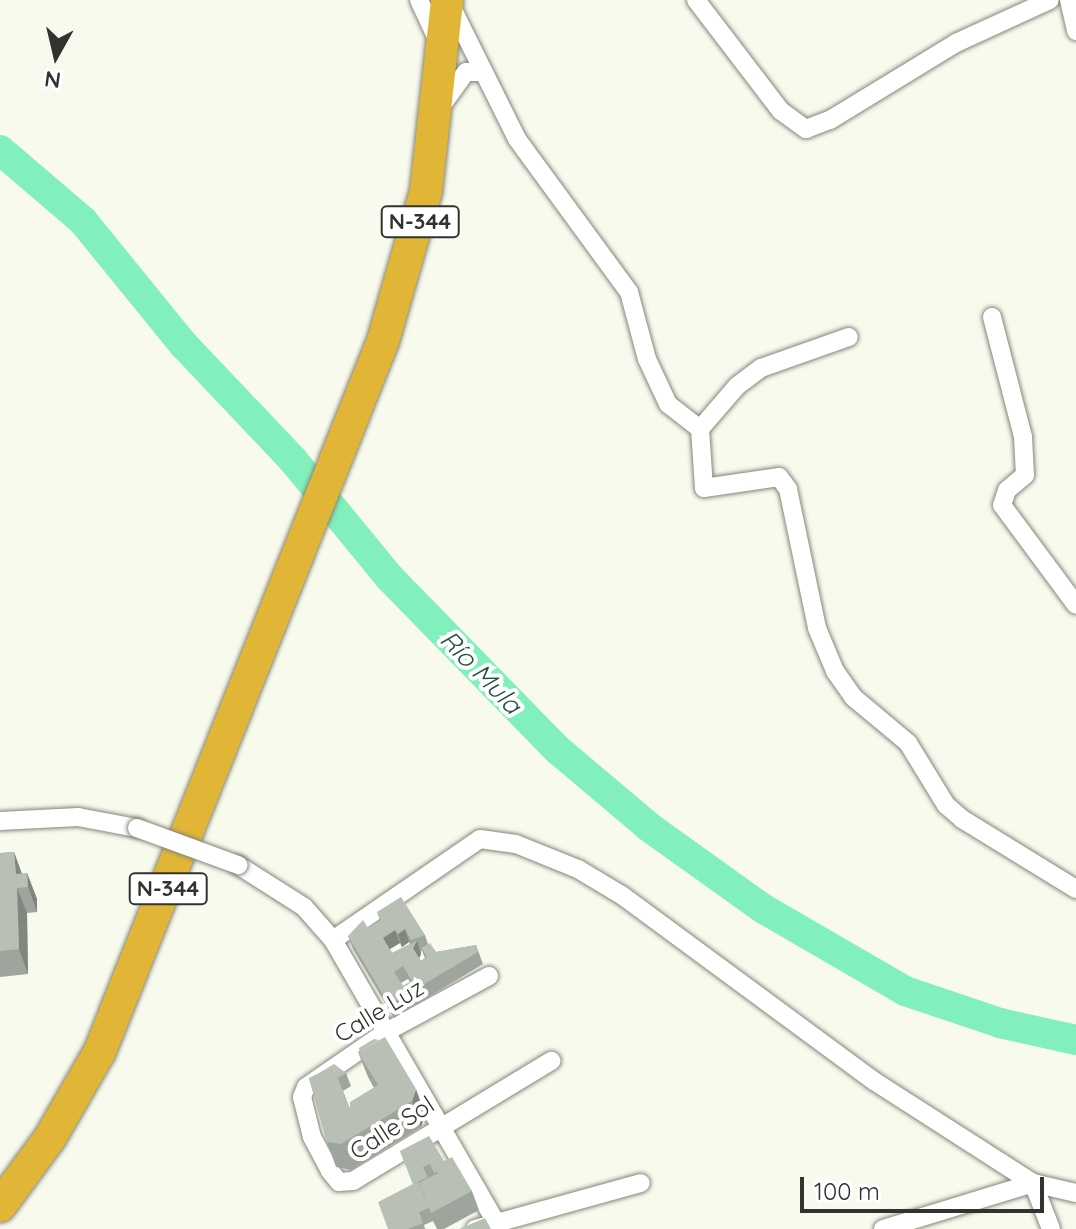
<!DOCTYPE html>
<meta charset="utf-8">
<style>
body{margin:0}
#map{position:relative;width:1076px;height:1229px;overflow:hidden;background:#f8faed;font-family:Quicksand,sans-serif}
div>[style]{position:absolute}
.river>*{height:30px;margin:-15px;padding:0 15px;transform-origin:15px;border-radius:15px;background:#81f0bc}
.roads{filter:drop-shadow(0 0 2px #84867a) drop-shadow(0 0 2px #84867a)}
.street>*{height:18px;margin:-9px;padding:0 9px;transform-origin:9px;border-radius:9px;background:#fff}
.highway>*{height:32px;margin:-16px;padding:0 16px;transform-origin:16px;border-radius:16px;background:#e1b637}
.bridges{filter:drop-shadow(0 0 2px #84867a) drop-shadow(0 0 2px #84867a)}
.street-bridge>*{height:18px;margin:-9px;padding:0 9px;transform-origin:9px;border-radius:9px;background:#fff}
.wall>*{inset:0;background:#9ea59c}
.shaded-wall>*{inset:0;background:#81867f}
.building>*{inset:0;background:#b8c0b5}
span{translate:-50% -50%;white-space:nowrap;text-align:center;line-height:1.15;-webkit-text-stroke:8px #fff;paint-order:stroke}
.shield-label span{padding:2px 6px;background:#fff;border:2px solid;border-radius:6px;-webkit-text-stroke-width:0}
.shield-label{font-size:22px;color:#32332e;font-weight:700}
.street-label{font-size:24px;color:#32332e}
.water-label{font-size:26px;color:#25533e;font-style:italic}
.north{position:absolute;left:16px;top:16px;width:80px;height:80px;-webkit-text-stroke:6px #fff;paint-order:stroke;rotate:188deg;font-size:22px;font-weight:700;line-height:32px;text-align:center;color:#32332e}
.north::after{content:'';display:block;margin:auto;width:28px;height:36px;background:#32332e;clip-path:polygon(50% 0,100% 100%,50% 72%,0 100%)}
.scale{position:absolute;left:800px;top:1177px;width:244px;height:36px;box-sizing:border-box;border:4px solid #32332e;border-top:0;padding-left:10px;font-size:24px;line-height:28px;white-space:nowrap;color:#32332e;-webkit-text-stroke:6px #fff;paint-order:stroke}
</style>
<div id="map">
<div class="river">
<i style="left:0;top:150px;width:109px;rotate:40.5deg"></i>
<i style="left:83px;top:221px;width:159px;rotate:50.9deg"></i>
<i style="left:183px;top:344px;width:160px;rotate:46.5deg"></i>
<i style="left:293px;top:460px;width:151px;rotate:50.6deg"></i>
<i style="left:389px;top:577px;width:242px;rotate:45.7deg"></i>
<i style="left:558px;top:750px;width:119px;rotate:40.2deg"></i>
<i style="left:649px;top:827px;width:139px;rotate:35.6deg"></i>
<i style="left:762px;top:908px;width:165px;rotate:30.1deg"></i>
<i style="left:905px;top:991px;width:100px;rotate:18.6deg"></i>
<i style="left:1000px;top:1023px;width:78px;rotate:12.6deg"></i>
</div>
<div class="roads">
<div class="street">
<i style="left:419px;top:0;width:45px;rotate:65.1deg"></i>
<i style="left:696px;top:0;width:140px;rotate:52.6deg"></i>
<i style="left:781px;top:111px;width:31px;rotate:36deg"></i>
<i style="left:806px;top:129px;width:26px;rotate:-21deg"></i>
<i style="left:830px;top:120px;width:148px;rotate:-31.4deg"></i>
<i style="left:956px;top:43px;width:103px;rotate:-24.6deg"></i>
<i style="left:1069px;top:0;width:32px;rotate:77deg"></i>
<i style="left:451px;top:6px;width:148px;rotate:63.6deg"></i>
<i style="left:517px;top:139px;width:190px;rotate:53.8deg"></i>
<i style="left:629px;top:292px;width:69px;rotate:75deg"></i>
<i style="left:647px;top:359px;width:50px;rotate:65deg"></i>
<i style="left:668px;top:404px;width:41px;rotate:38deg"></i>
<i style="left:700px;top:429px;width:59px;rotate:86.1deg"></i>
<i style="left:704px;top:488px;width:76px;rotate:-8.3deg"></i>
<i style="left:779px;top:477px;width:15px;rotate:53deg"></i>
<i style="left:788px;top:489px;width:142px;rotate:78.2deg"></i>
<i style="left:817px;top:628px;width:47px;rotate:67.3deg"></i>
<i style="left:835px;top:671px;width:32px;rotate:55deg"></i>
<i style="left:853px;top:697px;width:72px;rotate:39.9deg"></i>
<i style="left:908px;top:743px;width:73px;rotate:58.5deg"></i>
<i style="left:946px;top:805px;width:21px;rotate:41deg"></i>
<i style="left:962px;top:819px;width:134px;rotate:31.6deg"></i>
<i style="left:442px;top:105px;width:41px;rotate:-54deg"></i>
<i style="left:466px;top:72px;width:15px"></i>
<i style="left:992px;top:317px;width:124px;rotate:75.5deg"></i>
<i style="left:1023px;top:437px;width:38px;rotate:87deg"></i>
<i style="left:1025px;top:475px;width:23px;rotate:140deg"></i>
<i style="left:1007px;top:490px;width:16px;rotate:108deg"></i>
<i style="left:1002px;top:505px;width:124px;rotate:53.5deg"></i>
<i style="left:700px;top:429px;width:57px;rotate:-49.3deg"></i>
<i style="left:737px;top:386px;width:30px;rotate:-37deg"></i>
<i style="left:761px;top:368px;width:93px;rotate:-19.4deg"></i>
<i style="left:0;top:821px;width:78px;rotate:-2.9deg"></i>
<i style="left:78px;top:817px;width:60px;rotate:10.6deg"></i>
<i style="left:238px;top:865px;width:78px;rotate:32.5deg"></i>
<i style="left:304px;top:907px;width:44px;rotate:48.7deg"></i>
<i style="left:333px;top:940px;width:334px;rotate:60deg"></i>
<i style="left:333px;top:940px;width:178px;rotate:-34.5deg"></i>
<i style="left:480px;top:839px;width:36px;rotate:8deg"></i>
<i style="left:516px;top:844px;width:67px;rotate:22deg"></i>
<i style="left:578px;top:869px;width:52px;rotate:31deg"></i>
<i style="left:623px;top:896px;width:312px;rotate:36.4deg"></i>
<i style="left:874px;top:1081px;width:189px;rotate:32.7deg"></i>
<i style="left:1033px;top:1183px;width:44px;rotate:13.1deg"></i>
<i style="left:489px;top:976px;width:117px;rotate:151.5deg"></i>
<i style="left:386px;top:1032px;width:97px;rotate:145.5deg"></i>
<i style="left:306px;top:1087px;width:11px;rotate:112deg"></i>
<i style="left:302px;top:1097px;width:41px;rotate:76deg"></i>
<i style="left:312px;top:1137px;width:38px;rotate:62deg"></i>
<i style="left:330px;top:1171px;width:14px;rotate:51deg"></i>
<i style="left:339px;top:1182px;width:14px;rotate:-4deg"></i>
<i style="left:353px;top:1181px;width:232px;rotate:-31.2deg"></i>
<i style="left:1033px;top:1183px;width:49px;rotate:68.6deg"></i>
<i style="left:475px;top:1229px;width:172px;rotate:-15.5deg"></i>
<i style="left:883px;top:1229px;width:157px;rotate:-17deg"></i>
</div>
<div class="highway">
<i style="left:0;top:1206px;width:84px;rotate:-53.7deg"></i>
<i style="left:50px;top:1138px;width:100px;rotate:-60.1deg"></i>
<i style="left:100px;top:1051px;width:764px;rotate:-68.27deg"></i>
<i style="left:383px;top:341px;width:156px;rotate:-74deg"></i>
<i style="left:426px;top:191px;width:192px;rotate:-83.7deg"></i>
</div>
</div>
<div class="bridges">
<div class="street-bridge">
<i style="left:137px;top:828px;width:108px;rotate:20.1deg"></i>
</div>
</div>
<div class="wall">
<i style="clip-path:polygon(14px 852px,22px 874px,27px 873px,37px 899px,37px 912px,27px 913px,28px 974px,0 977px,0 853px)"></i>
<i style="clip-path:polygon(evenodd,377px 912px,425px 935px,428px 944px,436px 952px,476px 945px,483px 964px,394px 1018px,353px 949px,348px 936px,368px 928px,380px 920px,377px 912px,409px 942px,410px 944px,392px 953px,390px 949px,400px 943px,402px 947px,409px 942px,377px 912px,421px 951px,422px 951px,425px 958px,421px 961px,419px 958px,421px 954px,421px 951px,377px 912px,408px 979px,410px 982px,403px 986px,401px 983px,408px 979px)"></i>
<i style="clip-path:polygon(359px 1048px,425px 1114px,421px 1127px,351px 1170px,336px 1167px,327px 1142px,309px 1078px,346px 1073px,351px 1086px,343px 1091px,350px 1109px,374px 1088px,368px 1077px,358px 1052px,360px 1051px)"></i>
<i style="clip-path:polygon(400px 1151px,444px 1161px,472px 1191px,479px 1210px,444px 1229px,437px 1229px,433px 1221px,424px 1225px,425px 1229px,388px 1229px,413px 1184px)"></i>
</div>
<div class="shaded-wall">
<i style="clip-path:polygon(14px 852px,23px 877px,16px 874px)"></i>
<i style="clip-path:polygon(27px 873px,37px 899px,37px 912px,28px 887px)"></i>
<i style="clip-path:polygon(17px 888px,27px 913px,28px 974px,19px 949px)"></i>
<i style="clip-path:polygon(405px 929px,409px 942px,402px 947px,398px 934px)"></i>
<i style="clip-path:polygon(395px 930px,400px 943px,388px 950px,383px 938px)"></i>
<i style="clip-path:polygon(417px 941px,421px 954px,418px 961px,413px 948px)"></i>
<i style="clip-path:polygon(416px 1089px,425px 1114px,421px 1127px,412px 1101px)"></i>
</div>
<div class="building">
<i style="clip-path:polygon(14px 852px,16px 874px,27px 873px,28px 887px,17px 888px,19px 949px,0 951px,0 853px)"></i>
<i style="clip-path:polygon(evenodd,401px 897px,425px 935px,411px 940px,405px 929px,398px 934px,395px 930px,383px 938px,392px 953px,417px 941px,413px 948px,421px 961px,427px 957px,421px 948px,430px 943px,436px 952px,476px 945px,478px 952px,389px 1005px,348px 936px,363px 920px,368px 928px,381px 920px,377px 912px,401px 897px,403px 966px,412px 981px,403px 986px,394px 972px,403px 966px)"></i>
<i style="clip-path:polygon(385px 1037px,416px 1089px,412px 1101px,341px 1144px,327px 1142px,309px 1078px,333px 1066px,350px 1109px,350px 1102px,378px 1085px,358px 1052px)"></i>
<i style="clip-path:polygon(374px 1039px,379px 1040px,360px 1051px,359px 1048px)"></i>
<i style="clip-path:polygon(334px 1064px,346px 1073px,338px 1078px,333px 1066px,317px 1074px)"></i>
<i style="clip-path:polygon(429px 1136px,444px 1161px,434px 1166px,437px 1172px,434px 1173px,430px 1164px,423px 1167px,428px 1177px,418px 1182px,429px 1208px,419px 1212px,423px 1223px,408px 1229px,388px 1229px,378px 1202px,413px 1184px,400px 1151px)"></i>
<i style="clip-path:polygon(452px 1157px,472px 1191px,431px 1213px,419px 1183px,438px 1173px,434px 1166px)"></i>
<i style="clip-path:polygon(485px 1218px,491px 1229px,459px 1229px)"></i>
</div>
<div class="shield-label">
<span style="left:420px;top:222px">N-344</span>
<span style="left:168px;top:889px">N-344</span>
</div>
<div class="street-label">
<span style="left:379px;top:1011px;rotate:-31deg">Calle Luz</span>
<span style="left:392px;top:1128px;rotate:-33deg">Calle Sol</span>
</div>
<div class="water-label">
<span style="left:481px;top:672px;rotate:46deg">Río Mula</span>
</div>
<div class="north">N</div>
<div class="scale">100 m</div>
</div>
